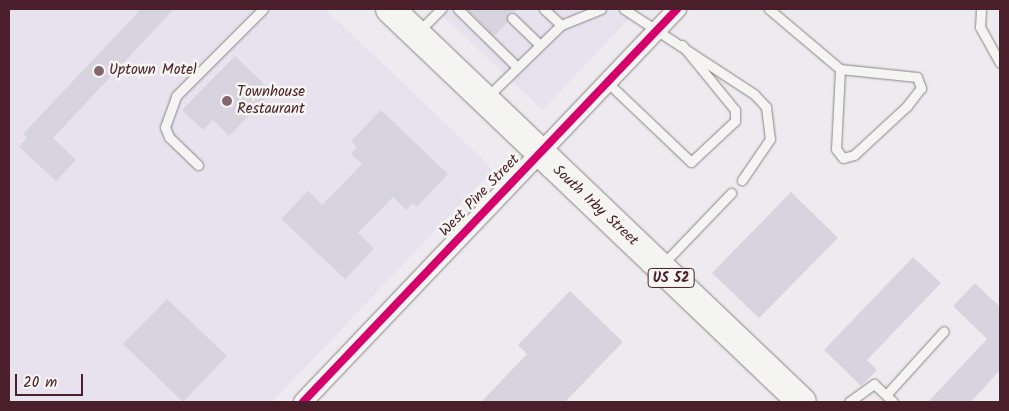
<!DOCTYPE html>
<style>
body{margin:0}
#map{position:relative;width:1009px;height:411px;overflow:hidden;background:#edebef;font-family:Kalam,sans-serif}
div>[style]{position:absolute}
.built>*{inset:0;background:#e7e2ee}
.building>*{inset:0;background:#d8d4df}
.roads{filter:drop-shadow(0 0 1px #8c8286) drop-shadow(0 0 1px #8c8286)}
.lane>*{height:9px;margin:-4.5px;padding:0 4.5px;transform-origin:4.5px;border-radius:4.5px;background:#f4f4f2}
.street>*{height:18px;margin:-9px;padding:0 9px;transform-origin:9px;border-radius:9px;background:#f4f4f2}
.primary>*{height:28px;margin:-14px;padding:0 14px;transform-origin:14px;border-radius:14px;background:#f4f4f2}
.cycleway>*{height:8px;margin:-4px;padding:0 4px;transform-origin:4px;border-radius:4px;background:#d6006c}
.dots>*{width:14px;height:14px;translate:-50% -50%;box-sizing:border-box;border:2px solid #f6f6f2;border-radius:50%}
span{translate:-50% -50%;white-space:nowrap;text-align:center;line-height:1.15;-webkit-text-stroke:5px #f6f6f2;paint-order:stroke}
.shield-label span{padding:1px 4px;background:#f6f6f2;border:1px solid;border-radius:4px;-webkit-text-stroke-width:0}
.shield-label{font-size:14px;color:#4a1f2b;font-weight:700}
.poi-label{font-size:15px;color:#4a1f2b}
.left{translate:0 -50%;text-align:left}
.street-label{font-size:15px;color:#4a1f2b}
.frame{position:absolute;inset:0;border:10px solid #4a1f2b;pointer-events:none}
.scale{position:absolute;left:15px;top:374px;width:68px;height:22px;box-sizing:border-box;border:2px solid #4a1f2b;border-top:0;padding-left:6px;font-size:15px;line-height:18px;white-space:nowrap;color:#4a1f2b;-webkit-text-stroke:4px #f6f6f2;paint-order:stroke}
</style>
<div id="map">
<div class="built">
<i style="clip-path:polygon(9px 9px,325px 9px,489px 165px,491px 172px,272px 402px,9px 402px)"></i>
<i style="clip-path:polygon(435px 9px,638px 9px,543px 110px)"></i>
</div>
<div class="building">
<i style="clip-path:polygon(141px 9px,174px 9px,53px 138px,76px 160px,56px 181px,19px 147px,27px 138px,23px 134px)"></i>
<i style="clip-path:polygon(467px 9px,521px 9px,508px 13px,508px 22px,494px 36px)"></i>
<i style="clip-path:polygon(235px 56px,272px 92px,229px 136px,213px 120px,203px 130px,182px 110px)"></i>
<i style="clip-path:polygon(381px 110px,448px 174px,417px 207px,413px 203px,406px 210px,393px 197px,358px 233px,374px 249px,345px 279px,281px 219px,308px 191px,322px 205px,362px 164px,351px 154px,357px 147px,351px 141px)"></i>
<i style="clip-path:polygon(791px 192px,838px 238px,759px 318px,712px 273px)"></i>
<i style="clip-path:polygon(913px 257px,941px 283px,867px 360px,877px 370px,861px 386px,824px 350px)"></i>
<i style="clip-path:polygon(975px 283px,1000px 307px,1000px 370px,971px 402px,928px 402px,987px 339px,953px 306px)"></i>
<i style="clip-path:polygon(570px 291px,623px 342px,565px 402px,481px 402px,527px 354px,518px 345px)"></i>
<i style="clip-path:polygon(167px 299px,227px 356px,183px 402px,123px 344px)"></i>
</div>
<div class="roads">
<div class="lane">
<i style="left:458px;top:9px;width:81px;rotate:44.5deg"></i>
<i style="left:544px;top:9px;width:23px;rotate:43deg"></i>
<i style="left:624px;top:9px;width:155px;rotate:33.2deg"></i>
<i style="left:754px;top:94px;width:18px;rotate:47deg"></i>
<i style="left:766px;top:107px;width:32px;rotate:83deg"></i>
<i style="left:770px;top:139px;width:50px;rotate:124.3deg"></i>
<i style="left:769px;top:9px;width:93px;rotate:40.2deg"></i>
<i style="left:840px;top:69px;width:77px;rotate:5.9deg"></i>
<i style="left:917px;top:77px;width:12px;rotate:70deg"></i>
<i style="left:921px;top:88px;width:23px;rotate:128deg"></i>
<i style="left:907px;top:106px;width:72px;rotate:137.2deg"></i>
<i style="left:854px;top:155px;width:11px;rotate:165deg"></i>
<i style="left:843px;top:158px;width:11px;rotate:-128deg"></i>
<i style="left:836px;top:149px;width:80px;rotate:-87.1deg"></i>
<i style="left:981px;top:9px;width:18px;rotate:93deg"></i>
<i style="left:980px;top:27px;width:41px;rotate:60.9deg"></i>
<i style="left:512px;top:18px;width:37px;rotate:44deg"></i>
<i style="left:418px;top:32px;width:33px;rotate:-45deg"></i>
<i style="left:607px;top:82px;width:116px;rotate:43.6deg"></i>
<i style="left:691px;top:162px;width:60px;rotate:-43deg"></i>
<i style="left:735px;top:121px;width:11px;rotate:-90deg"></i>
<i style="left:735px;top:110px;width:84px;rotate:-129.2deg"></i>
<i style="left:486px;top:98px;width:105px;rotate:-44.2deg"></i>
<i style="left:561px;top:25px;width:43px;rotate:-21.8deg"></i>
<i style="left:198px;top:165px;width:40px;rotate:-136deg"></i>
<i style="left:169px;top:137px;width:11px;rotate:-112deg"></i>
<i style="left:165px;top:127px;width:33px;rotate:-70deg"></i>
<i style="left:176px;top:96px;width:123px;rotate:-45deg"></i>
<i style="left:662px;top:265px;width:100px;rotate:-46.2deg"></i>
<i style="left:886px;top:395px;width:86px;rotate:-47.8deg"></i>
<i style="left:849px;top:402px;width:31px;rotate:-36deg"></i>
<i style="left:874px;top:384px;width:26px;rotate:43deg"></i>
</div>
<div class="street">
<i style="left:303px;top:402px;width:543px;rotate:-46.42deg"></i>
</div>
<div class="primary">
<i style="left:390px;top:9px;width:569px;rotate:43.65deg"></i>
</div>
</div>
<div class="cycleway">
<i style="left:303px;top:402px;width:543px;rotate:-46.42deg"></i>
</div>
<div class="dots">
<i style="left:99px;top:71px;background:#836670"></i>
<i style="left:227px;top:101px;background:#836670"></i>
</div>
<div class="shield-label">
<span style="left:671px;top:278px">US 52</span>
</div>
<div class="poi-label">
<span class="left" style="left:109px;top:71px">Uptown Motel</span>
<span class="left" style="left:237px;top:101px">Townhouse<br>Restaurant</span>
</div>
<div class="street-label">
<span style="left:480px;top:196px;rotate:-46deg">West Pine Street</span>
<span style="left:595px;top:206px;rotate:43deg">South Irby Street</span>
</div>
<div class="frame"></div>
<div class="scale">20 m</div>
</div>
